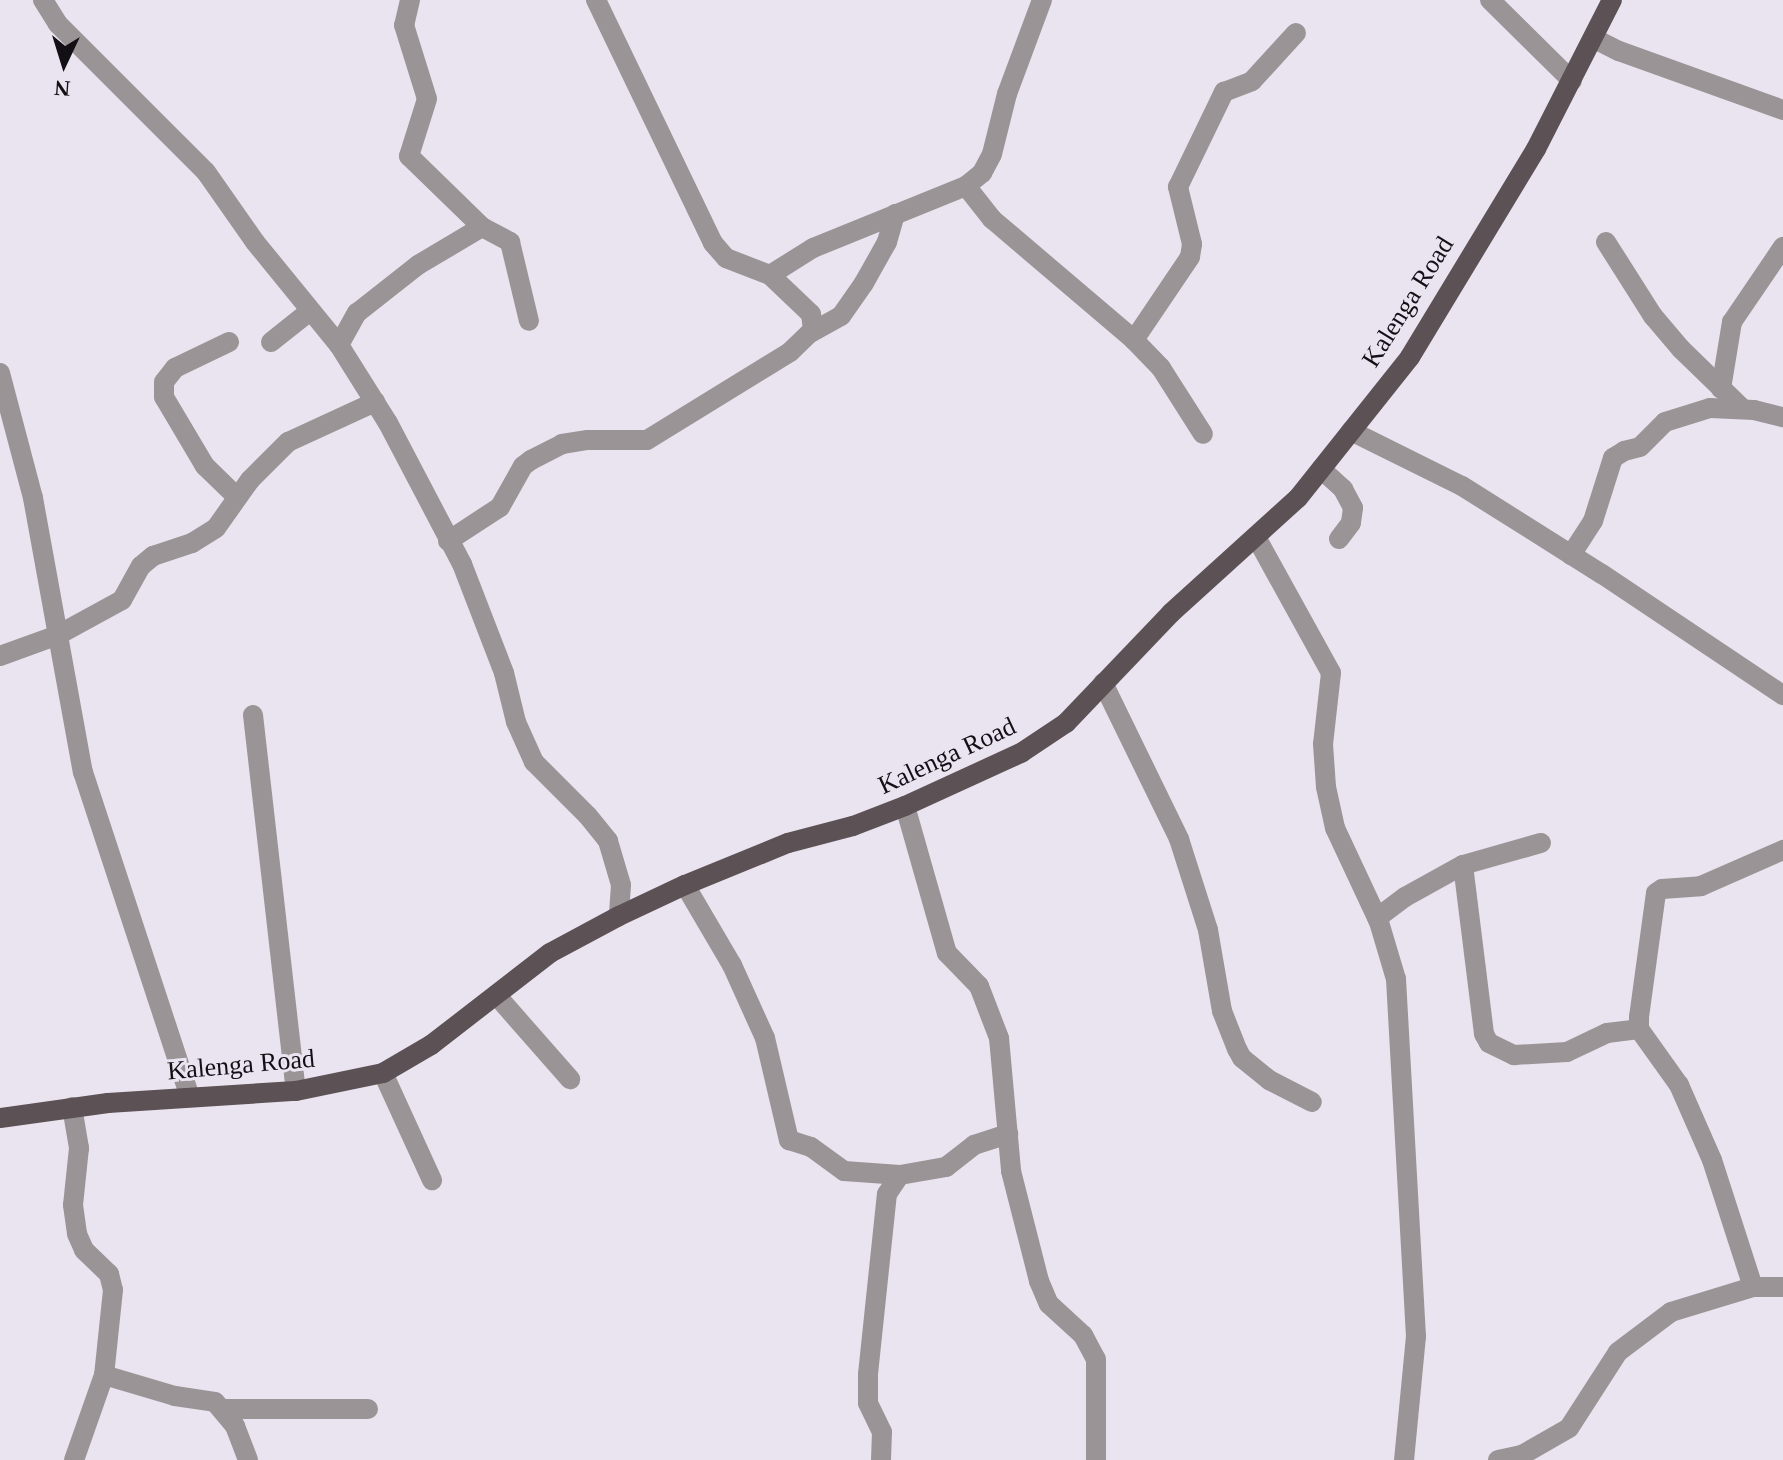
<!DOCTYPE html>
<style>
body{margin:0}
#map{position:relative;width:1783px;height:1460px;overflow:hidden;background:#eae4f0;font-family:"Times New Roman",serif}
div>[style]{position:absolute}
.minor>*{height:20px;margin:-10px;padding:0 10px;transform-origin:10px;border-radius:10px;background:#9b9496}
.major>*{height:20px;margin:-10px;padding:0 10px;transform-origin:10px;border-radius:10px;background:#5c5154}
span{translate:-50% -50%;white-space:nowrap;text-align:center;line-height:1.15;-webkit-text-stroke:6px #eae4f0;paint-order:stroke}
.street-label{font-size:26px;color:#131015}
.north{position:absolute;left:24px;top:24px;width:80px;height:80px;-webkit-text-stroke:6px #eae4f0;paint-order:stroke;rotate:184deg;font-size:22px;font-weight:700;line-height:32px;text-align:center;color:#131015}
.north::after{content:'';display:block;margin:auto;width:28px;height:36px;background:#131015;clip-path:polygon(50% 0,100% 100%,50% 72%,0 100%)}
</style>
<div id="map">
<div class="minor">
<i style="left:43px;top:0;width:28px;rotate:58deg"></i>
<i style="left:58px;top:24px;width:209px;rotate:45deg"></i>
<i style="left:206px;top:172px;width:85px;rotate:55deg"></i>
<i style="left:255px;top:242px;width:133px;rotate:50.8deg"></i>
<i style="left:339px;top:345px;width:92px;rotate:57.9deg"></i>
<i style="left:388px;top:423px;width:159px;rotate:62.3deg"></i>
<i style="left:462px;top:564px;width:117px;rotate:68.9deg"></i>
<i style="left:504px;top:673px;width:50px;rotate:76.2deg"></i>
<i style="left:516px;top:722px;width:44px;rotate:65.8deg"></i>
<i style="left:534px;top:762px;width:76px;rotate:45deg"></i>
<i style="left:588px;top:816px;width:32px;rotate:51deg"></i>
<i style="left:608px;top:841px;width:46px;rotate:73.5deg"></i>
<i style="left:621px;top:885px;width:31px;rotate:94deg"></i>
<i style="left:410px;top:0;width:26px;rotate:103deg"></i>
<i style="left:404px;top:25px;width:77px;rotate:72.7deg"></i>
<i style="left:427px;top:99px;width:60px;rotate:107.5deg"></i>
<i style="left:409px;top:156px;width:102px;rotate:44.2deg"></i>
<i style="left:482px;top:227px;width:32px;rotate:28deg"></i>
<i style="left:510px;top:242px;width:81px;rotate:76.5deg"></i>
<i style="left:1490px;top:0;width:115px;rotate:44.6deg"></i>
<i style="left:1595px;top:39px;width:27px;rotate:27deg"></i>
<i style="left:1619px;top:51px;width:174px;rotate:19.8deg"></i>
<i style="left:966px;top:186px;width:42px;rotate:51.8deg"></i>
<i style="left:992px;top:219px;width:187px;rotate:40.4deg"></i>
<i style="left:1134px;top:340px;width:39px;rotate:46deg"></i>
<i style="left:1161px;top:368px;width:78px;rotate:57.5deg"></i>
<i style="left:1606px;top:242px;width:88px;rotate:57.6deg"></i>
<i style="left:1653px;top:316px;width:43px;rotate:49.7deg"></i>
<i style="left:1681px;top:349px;width:86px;rotate:44.1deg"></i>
<i style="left:770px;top:275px;width:51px;rotate:-32.1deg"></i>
<i style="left:813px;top:248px;width:165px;rotate:-22.1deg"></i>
<i style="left:966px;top:186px;width:21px;rotate:-39deg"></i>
<i style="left:982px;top:173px;width:21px;rotate:-62deg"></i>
<i style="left:992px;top:154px;width:62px;rotate:-76deg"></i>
<i style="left:1007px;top:94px;width:100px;rotate:-69.6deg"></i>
<i style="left:812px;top:332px;width:33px;rotate:-29deg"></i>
<i style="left:841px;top:316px;width:40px;rotate:-55.1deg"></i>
<i style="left:864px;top:283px;width:47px;rotate:-60.7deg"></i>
<i style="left:887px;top:242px;width:29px;rotate:-74deg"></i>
<i style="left:1134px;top:340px;width:100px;rotate:-56deg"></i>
<i style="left:1190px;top:257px;width:13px;rotate:-81deg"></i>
<i style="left:1192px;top:244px;width:59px;rotate:-103.8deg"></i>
<i style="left:1178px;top:187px;width:106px;rotate:-64.2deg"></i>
<i style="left:1224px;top:92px;width:30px;rotate:-21deg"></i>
<i style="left:1252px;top:81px;width:65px;rotate:-47.5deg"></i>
<i style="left:229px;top:342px;width:60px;rotate:154.3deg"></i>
<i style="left:175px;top:368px;width:18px;rotate:128deg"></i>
<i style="left:164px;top:382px;width:15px;rotate:90deg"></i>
<i style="left:164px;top:397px;width:80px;rotate:59.3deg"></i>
<i style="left:205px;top:466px;width:45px;rotate:44.1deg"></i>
<i style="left:271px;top:342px;width:50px;rotate:-38.5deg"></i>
<i style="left:339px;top:345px;width:37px;rotate:-61deg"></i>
<i style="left:357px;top:313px;width:78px;rotate:-38.2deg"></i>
<i style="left:418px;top:265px;width:74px;rotate:-30.7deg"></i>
<i style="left:0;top:373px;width:129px;rotate:75.2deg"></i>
<i style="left:33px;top:498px;width:279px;rotate:79.7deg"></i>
<i style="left:83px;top:772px;width:340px;rotate:71.8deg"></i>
<i style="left:1721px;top:389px;width:68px;rotate:-80.7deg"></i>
<i style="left:1732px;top:322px;width:91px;rotate:-55.8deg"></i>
<i style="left:1351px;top:431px;width:124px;rotate:26.4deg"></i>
<i style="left:1462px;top:486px;width:165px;rotate:32.2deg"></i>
<i style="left:1602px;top:574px;width:218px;rotate:33.8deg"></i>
<i style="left:1321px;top:469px;width:30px;rotate:42deg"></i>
<i style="left:1343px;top:489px;width:21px;rotate:62deg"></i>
<i style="left:1353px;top:508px;width:15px;rotate:98deg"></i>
<i style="left:1351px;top:523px;width:20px;rotate:127deg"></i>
<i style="left:1256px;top:537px;width:155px;rotate:61.1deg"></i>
<i style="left:1331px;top:673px;width:71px;rotate:96.4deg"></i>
<i style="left:1323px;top:744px;width:43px;rotate:86deg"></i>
<i style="left:1326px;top:787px;width:42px;rotate:77.6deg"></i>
<i style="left:1335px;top:828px;width:104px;rotate:64.9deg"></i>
<i style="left:1379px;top:922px;width:59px;rotate:73.4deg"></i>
<i style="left:1396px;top:979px;width:358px;rotate:86.8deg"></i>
<i style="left:1416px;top:1336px;width:125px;rotate:95.5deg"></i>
<i style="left:448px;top:541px;width:62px;rotate:-33.2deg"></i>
<i style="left:500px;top:507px;width:47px;rotate:-60.7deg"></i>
<i style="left:523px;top:466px;width:10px;rotate:-37deg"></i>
<i style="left:531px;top:460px;width:35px;rotate:-27deg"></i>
<i style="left:562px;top:444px;width:26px;rotate:-9deg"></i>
<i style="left:588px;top:440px;width:59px"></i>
<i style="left:647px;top:440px;width:168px;rotate:-31.6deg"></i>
<i style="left:790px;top:352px;width:32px;rotate:-44deg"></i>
<i style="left:813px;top:330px;width:16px;rotate:-97deg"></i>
<i style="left:811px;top:314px;width:57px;rotate:-136.4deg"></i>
<i style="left:770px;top:275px;width:47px;rotate:-158.9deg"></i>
<i style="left:726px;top:258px;width:20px;rotate:-131deg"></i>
<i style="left:713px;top:243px;width:270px;rotate:-115.7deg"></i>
<i style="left:1571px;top:555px;width:40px;rotate:-57.1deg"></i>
<i style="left:1593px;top:521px;width:66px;rotate:-72.4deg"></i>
<i style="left:1613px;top:458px;width:13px;rotate:-32deg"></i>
<i style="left:1624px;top:451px;width:16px;rotate:-14deg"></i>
<i style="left:1640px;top:447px;width:35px;rotate:-45deg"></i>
<i style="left:1665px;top:422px;width:47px;rotate:-17.3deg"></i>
<i style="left:1710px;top:408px;width:44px;rotate:2.6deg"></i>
<i style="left:1754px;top:410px;width:30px;rotate:14deg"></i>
<i style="left:0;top:656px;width:62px;rotate:-19.9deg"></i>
<i style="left:58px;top:635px;width:73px;rotate:-28.7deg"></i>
<i style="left:122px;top:600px;width:39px;rotate:-61deg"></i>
<i style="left:141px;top:566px;width:16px;rotate:-40deg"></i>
<i style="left:153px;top:556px;width:41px;rotate:-18.4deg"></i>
<i style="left:192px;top:543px;width:28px;rotate:-32deg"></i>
<i style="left:216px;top:528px;width:59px;rotate:-54.7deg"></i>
<i style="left:250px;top:480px;width:54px;rotate:-45deg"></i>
<i style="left:288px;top:442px;width:96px;rotate:-24.7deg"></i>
<i style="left:1103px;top:683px;width:174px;rotate:64deg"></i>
<i style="left:1179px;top:839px;width:96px;rotate:72.3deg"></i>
<i style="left:1208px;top:930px;width:82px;rotate:80.2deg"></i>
<i style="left:1222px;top:1011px;width:41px;rotate:68.5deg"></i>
<i style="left:1237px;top:1049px;width:10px;rotate:61deg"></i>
<i style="left:1242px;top:1058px;width:35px;rotate:39deg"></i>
<i style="left:1269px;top:1080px;width:48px;rotate:27.1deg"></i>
<i style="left:253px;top:715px;width:378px;rotate:83.5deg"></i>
<i style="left:905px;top:806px;width:153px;rotate:74.1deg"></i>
<i style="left:947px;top:953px;width:46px;rotate:45.9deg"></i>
<i style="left:979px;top:986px;width:56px;rotate:69deg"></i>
<i style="left:999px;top:1038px;width:134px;rotate:84.8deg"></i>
<i style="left:1011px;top:1171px;width:114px;rotate:75.7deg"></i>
<i style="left:1039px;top:1281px;width:25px;rotate:67deg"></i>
<i style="left:1049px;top:1304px;width:46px;rotate:42.4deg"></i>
<i style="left:1083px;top:1335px;width:27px;rotate:62deg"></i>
<i style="left:1096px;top:1359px;width:101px;rotate:90deg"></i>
<i style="left:1463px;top:865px;width:170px;rotate:82.9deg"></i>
<i style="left:1484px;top:1034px;width:10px;rotate:61deg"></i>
<i style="left:1489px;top:1043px;width:28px;rotate:26deg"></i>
<i style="left:1514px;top:1055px;width:53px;rotate:-3.2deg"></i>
<i style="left:1567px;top:1052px;width:44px;rotate:-25.4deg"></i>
<i style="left:1607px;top:1033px;width:32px;rotate:-7deg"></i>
<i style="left:685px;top:885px;width:93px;rotate:59.6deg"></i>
<i style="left:732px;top:965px;width:80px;rotate:65.7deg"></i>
<i style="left:765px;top:1038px;width:105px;rotate:76.8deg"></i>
<i style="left:789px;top:1140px;width:23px;rotate:18deg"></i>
<i style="left:811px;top:1147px;width:41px;rotate:36deg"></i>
<i style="left:844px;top:1171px;width:56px;rotate:4.1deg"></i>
<i style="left:1377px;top:918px;width:35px;rotate:-37deg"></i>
<i style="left:1405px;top:897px;width:66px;rotate:-28.9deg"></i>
<i style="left:1463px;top:865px;width:81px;rotate:-15.8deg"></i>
<i style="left:497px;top:996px;width:111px;rotate:48.7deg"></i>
<i style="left:383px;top:1073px;width:118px;rotate:65.4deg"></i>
<i style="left:72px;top:1107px;width:42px;rotate:80.3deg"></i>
<i style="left:79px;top:1148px;width:57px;rotate:96deg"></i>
<i style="left:73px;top:1205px;width:29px;rotate:82deg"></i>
<i style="left:77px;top:1234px;width:17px;rotate:66deg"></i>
<i style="left:84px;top:1250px;width:35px;rotate:44deg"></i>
<i style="left:109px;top:1274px;width:16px;rotate:76deg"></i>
<i style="left:113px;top:1290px;width:85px;rotate:96deg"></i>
<i style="left:104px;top:1375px;width:90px;rotate:109.4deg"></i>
<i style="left:1753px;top:1287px;width:133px;rotate:-107.9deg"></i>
<i style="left:1712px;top:1160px;width:82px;rotate:-113.7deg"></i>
<i style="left:1679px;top:1085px;width:69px;rotate:-125.5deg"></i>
<i style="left:1639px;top:1029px;width:12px;rotate:-90deg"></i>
<i style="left:1639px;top:1017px;width:125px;rotate:-82.2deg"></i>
<i style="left:1656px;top:893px;width:7px;rotate:-34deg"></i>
<i style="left:1662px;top:889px;width:39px;rotate:-4deg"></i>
<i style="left:1701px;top:886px;width:90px;rotate:-23.7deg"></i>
<i style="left:104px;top:1375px;width:74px;rotate:16.5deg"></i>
<i style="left:175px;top:1396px;width:40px;rotate:8.5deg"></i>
<i style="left:215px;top:1402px;width:31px;rotate:50deg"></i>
<i style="left:235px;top:1426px;width:36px;rotate:69deg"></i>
<i style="left:224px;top:1409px;width:144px"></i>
<i style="left:881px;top:1460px;width:28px;rotate:-88deg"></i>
<i style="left:882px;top:1432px;width:32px;rotate:-116deg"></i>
<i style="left:868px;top:1403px;width:29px;rotate:-90deg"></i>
<i style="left:868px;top:1374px;width:181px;rotate:-84deg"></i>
<i style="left:887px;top:1194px;width:23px;rotate:-56deg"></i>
<i style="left:900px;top:1175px;width:47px;rotate:-9.9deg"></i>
<i style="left:946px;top:1167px;width:36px;rotate:-38deg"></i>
<i style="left:974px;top:1145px;width:36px;rotate:-18deg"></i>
<i style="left:1498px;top:1460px;width:25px;rotate:-12deg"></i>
<i style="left:1522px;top:1455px;width:54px;rotate:-29.9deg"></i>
<i style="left:1569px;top:1428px;width:90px;rotate:-57.2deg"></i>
<i style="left:1618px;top:1352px;width:66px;rotate:-37deg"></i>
<i style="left:1671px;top:1312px;width:86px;rotate:-17deg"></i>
<i style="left:1753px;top:1287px;width:30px"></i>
</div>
<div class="major">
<i style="left:0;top:1118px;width:109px;rotate:-7.9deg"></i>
<i style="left:108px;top:1103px;width:188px;rotate:-3.7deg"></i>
<i style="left:296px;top:1091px;width:89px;rotate:-11.7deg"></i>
<i style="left:383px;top:1073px;width:56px;rotate:-30.3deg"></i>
<i style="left:431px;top:1045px;width:150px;rotate:-37.7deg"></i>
<i style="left:550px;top:953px;width:78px;rotate:-28.2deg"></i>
<i style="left:619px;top:916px;width:73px;rotate:-25.2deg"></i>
<i style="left:685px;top:885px;width:111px;rotate:-22.2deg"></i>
<i style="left:788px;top:843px;width:67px;rotate:-14.7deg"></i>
<i style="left:853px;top:826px;width:56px;rotate:-21deg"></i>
<i style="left:905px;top:806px;width:128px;rotate:-24.6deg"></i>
<i style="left:1021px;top:753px;width:54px;rotate:-33.7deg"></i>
<i style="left:1066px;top:723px;width:152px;rotate:-46.3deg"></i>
<i style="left:1171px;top:613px;width:171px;rotate:-42.2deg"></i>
<i style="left:1298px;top:498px;width:180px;rotate:-51.5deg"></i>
<i style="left:1410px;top:357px;width:243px;rotate:-58.8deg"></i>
<i style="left:1536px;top:149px;width:167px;rotate:-63deg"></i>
</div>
<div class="street-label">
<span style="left:1408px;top:302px;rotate:-58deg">Kalenga Road</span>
<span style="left:947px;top:756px;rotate:-25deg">Kalenga Road</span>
<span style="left:241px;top:1065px;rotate:-5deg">Kalenga Road</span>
</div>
<div class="north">N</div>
</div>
